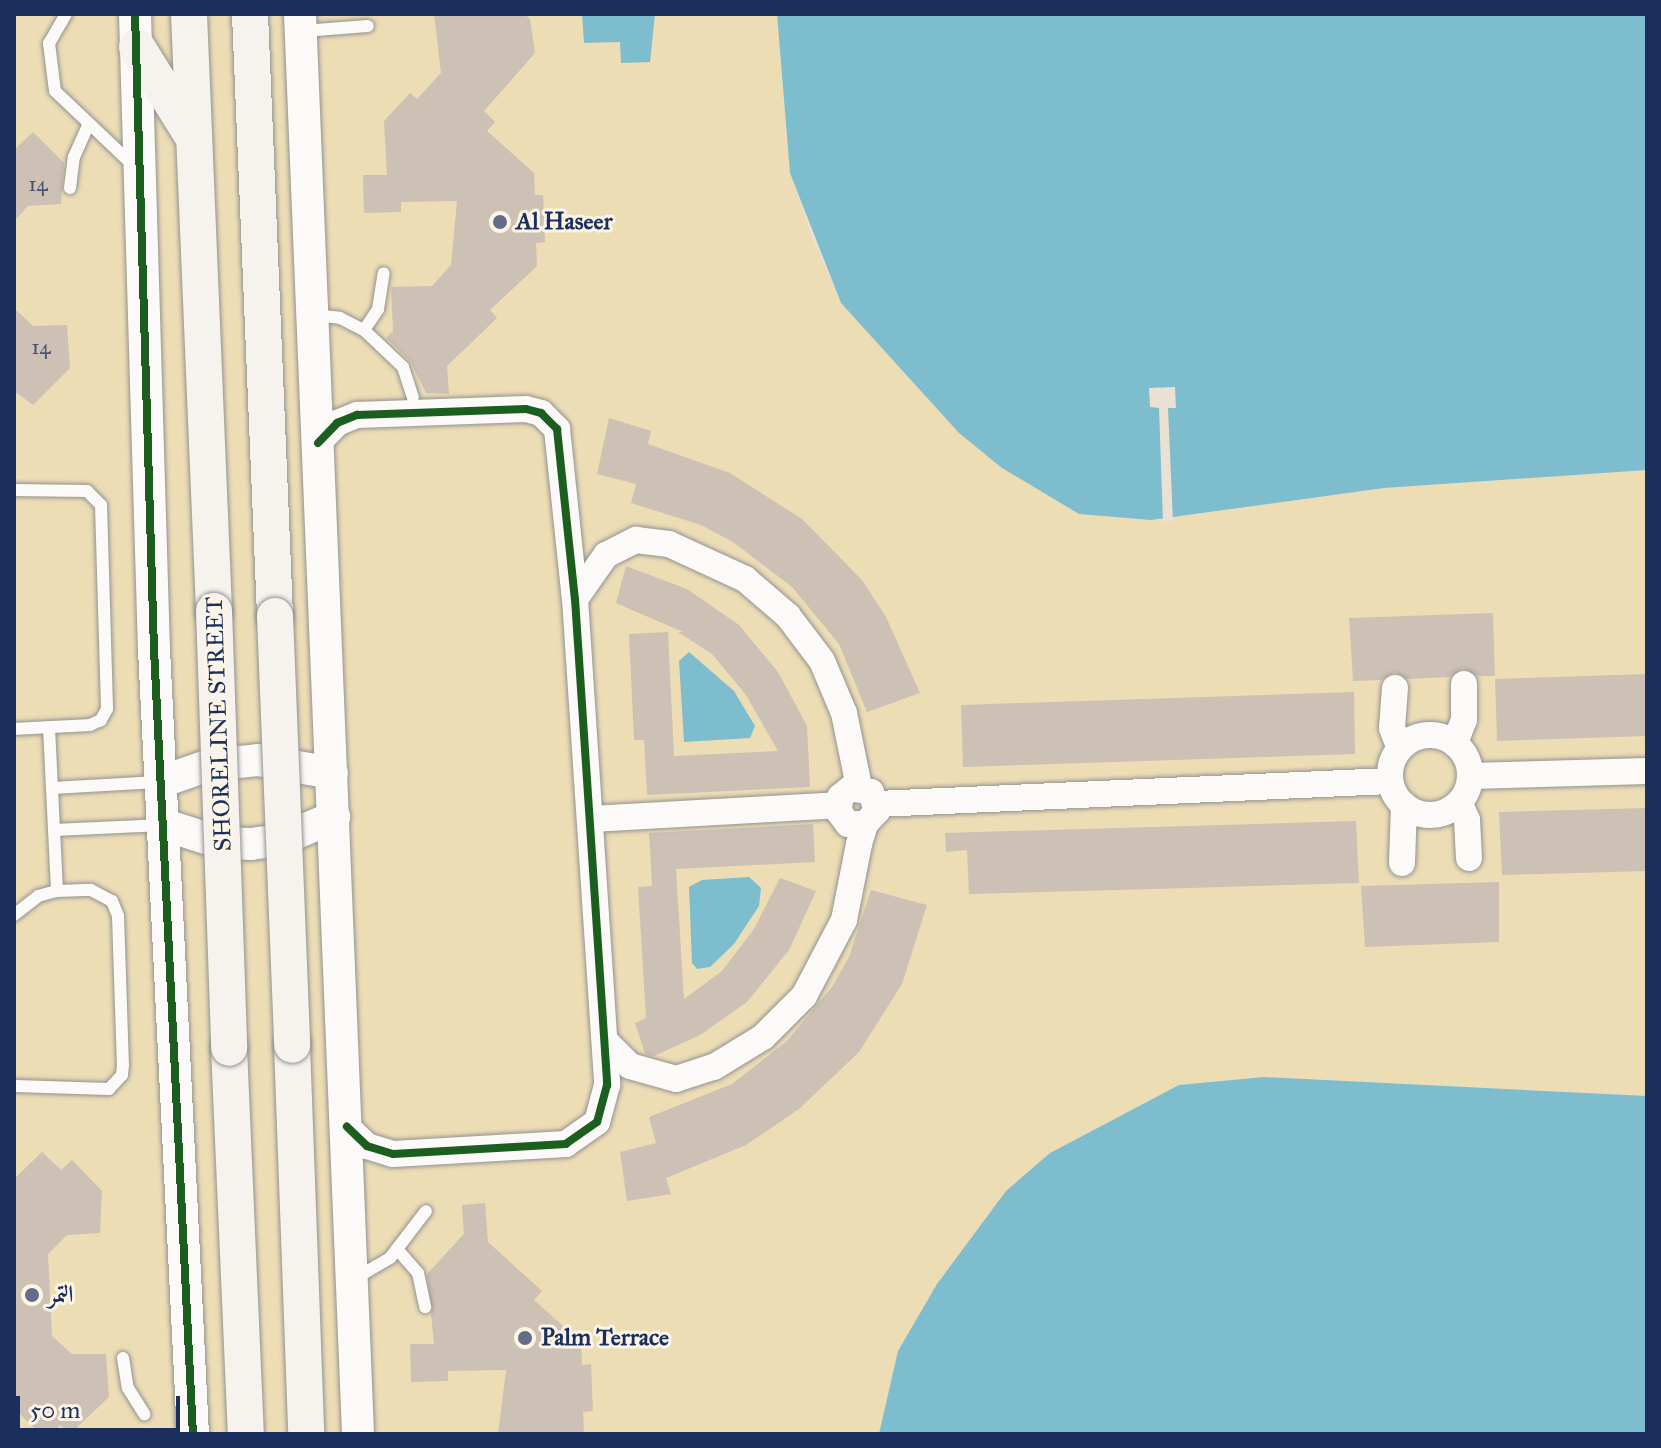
<!DOCTYPE html>
<meta charset="utf-8">
<style>
body{margin:0}
#map{position:relative;width:1661px;height:1448px;overflow:hidden;background:#eae1d2;font-family:"IM FELL Great Primer",Amiri,serif}
div>[style]{position:absolute}
.sand>*{inset:0;background:#ecddb5}
.water>*{inset:0;background:#7ebdce}
.pier>*{inset:0;background:#eae1d2}
.building>*{inset:0;background:#cdc0b4}
.roads{filter:drop-shadow(0 0 2px #939292) drop-shadow(0 0 2px #939292)}
.service>*{height:12px;margin:-6px;padding:0 6px;transform-origin:6px;border-radius:6px;background:#fcfaf8}
.minor>*{height:26px;margin:-13px;padding:0 13px;transform-origin:13px;border-radius:13px;background:#fcfaf8}
.minor>.ring{margin:-13px;padding:0;box-sizing:content-box;background:none;border:26px solid #fcfaf8;border-radius:50%}
.tertiary>*{height:32px;margin:-16px;padding:0 16px;transform-origin:16px;border-radius:16px;background:#fcfaf8}
.secondary>*{height:36px;margin:-18px;padding:0 18px;transform-origin:18px;border-radius:18px;background:#f6f2ed}
.bridges{filter:drop-shadow(0 0 2px #939292) drop-shadow(0 0 2px #939292)}
.secondary-bridge>*{height:36px;margin:-18px;padding:0 18px;transform-origin:18px;border-radius:18px;background:#f6f2ed}
.cycleway>*{height:8px;margin:-4px;padding:0 4px;transform-origin:4px;border-radius:4px;background:#1b5e20}
.dots>*{width:22px;height:22px;translate:-50% -50%;box-sizing:border-box;border:4px solid #fcf5e5;border-radius:50%}
span{translate:-50% -50%;white-space:nowrap;text-align:center;line-height:1.15;-webkit-text-stroke:6px #fcf5e5;paint-order:stroke}
.number-label{font-size:20px;color:#485374}
.number-label span{-webkit-text-stroke-width:0}
.poi-label{font-size:24px;color:#1b2f5e;font-weight:700}
.left{translate:0 -50%;text-align:left}
.street-label{font-size:24px;color:#1b2f5e}
.frame{position:absolute;inset:0;border:16px solid #1b2f5e;pointer-events:none}
.scale{position:absolute;left:16px;top:1396px;width:164px;height:36px;box-sizing:border-box;border:4px solid #1b2f5e;border-top:0;padding-left:10px;font-size:24px;line-height:28px;white-space:nowrap;color:#1b2f5e;-webkit-text-stroke:6px #fcf5e5;paint-order:stroke}
</style>
<div id="map">
<div class="sand">
<i style="clip-path:polygon(14px 14px,777px 14px,790px 173px,812px 237px,841px 303px,959px 433px,1151px 520px,1384px 488px,1647px 470px,1647px 1096px,1264px 1077px,1179px 1085px,1050px 1153px,1006px 1191px,937px 1284px,898px 1351px,884px 1434px,14px 1434px)"></i>
</div>
<div class="water">
<i style="clip-path:polygon(582px 14px,655px 14px,650px 62px,621px 63px,620px 42px,584px 43px)"></i>
<i style="clip-path:polygon(777px 14px,1647px 14px,1647px 470px,1384px 488px,1151px 520px,1079px 514px,1002px 468px,959px 433px,841px 303px,790px 173px)"></i>
<i style="clip-path:polygon(689px 652px,734px 691px,755px 726px,750px 738px,684px 742px,679px 661px)"></i>
<i style="clip-path:polygon(749px 877px,761px 888px,759px 906px,734px 944px,710px 967px,697px 969px,692px 963px,689px 887px,702px 880px)"></i>
<i style="clip-path:polygon(1264px 1077px,1647px 1096px,1647px 1434px,879px 1434px,898px 1351px,937px 1284px,1006px 1191px,1050px 1153px,1179px 1085px)"></i>
</div>
<div class="pier">
<i style="clip-path:polygon(1175px 387px,1176px 408px,1168px 408px,1173px 521px,1163px 522px,1159px 408px,1150px 407px,1149px 388px)"></i>
</div>
<div class="building">
<i style="clip-path:polygon(434px 14px,524px 14px,530px 19px,535px 53px,484px 111px,495px 122px,487px 131px,534px 173px,535px 195px,543px 195px,545px 242px,536px 243px,537px 266px,490px 310px,497px 318px,447px 366px,449px 394px,426px 393px,410px 361px,386px 338px,393px 331px,391px 287px,432px 286px,451px 265px,457px 201px,401px 202px,401px 212px,364px 213px,363px 175px,387px 175px,384px 121px,410px 93px,417px 99px,441px 73px)"></i>
<i style="clip-path:polygon(33px 132px,64px 163px,61px 204px,28px 206px,14px 221px,14px 150px)"></i>
<i style="clip-path:polygon(14px 308px,33px 326px,67px 325px,70px 368px,33px 405px,14px 391px)"></i>
<i style="clip-path:polygon(609px 418px,651px 431px,648px 444px,730px 473px,802px 519px,862px 580px,886px 617px,920px 693px,867px 712px,839px 644px,792px 587px,733px 542px,701px 525px,631px 503px,636px 484px,597px 474px)"></i>
<i style="clip-path:polygon(626px 566px,687px 589px,739px 625px,778px 672px,807px 726px,810px 787px,647px 795px,644px 740px,634px 740px,629px 634px,668px 632px,674px 756px,778px 751px,746px 695px,712px 654px,678px 632px,683px 632px,616px 603px)"></i>
<i style="clip-path:polygon(1493px 613px,1495px 676px,1478px 676px,1463px 668px,1450px 677px,1407px 679px,1395px 672px,1381px 680px,1353px 681px,1349px 618px)"></i>
<i style="clip-path:polygon(1647px 674px,1647px 736px,1497px 741px,1495px 679px)"></i>
<i style="clip-path:polygon(1354px 692px,1355px 754px,963px 767px,961px 705px)"></i>
<i style="clip-path:polygon(1647px 808px,1647px 871px,1502px 875px,1499px 812px)"></i>
<i style="clip-path:polygon(1356px 821px,1359px 883px,1189px 888px,969px 894px,967px 850px,946px 852px,945px 833px)"></i>
<i style="clip-path:polygon(813px 824px,815px 862px,676px 869px,684px 999px,722px 971px,754px 929px,780px 878px,816px 891px,789px 950px,747px 1002px,700px 1035px,654px 1056px,645px 1054px,635px 1023px,646px 1018px,638px 887px,652px 886px,649px 833px)"></i>
<i style="clip-path:polygon(1499px 882px,1499px 942px,1365px 947px,1361px 886px)"></i>
<i style="clip-path:polygon(871px 890px,927px 905px,902px 984px,859px 1052px,799px 1109px,746px 1145px,666px 1178px,671px 1194px,627px 1201px,620px 1152px,656px 1143px,649px 1117px,732px 1084px,787px 1041px,832px 987px,849px 957px)"></i>
<i style="clip-path:polygon(42px 1152px,61px 1170px,72px 1160px,102px 1191px,100px 1233px,67px 1235px,48px 1254px,52px 1336px,72px 1354px,106px 1354px,109px 1397px,71px 1433px,60px 1425px,52px 1434px,40px 1434px,14px 1408px,14px 1179px)"></i>
<i style="clip-path:polygon(485px 1203px,488px 1242px,542px 1291px,534px 1300px,581px 1342px,582px 1365px,591px 1364px,593px 1411px,583px 1412px,584px 1434px,498px 1434px,506px 1370px,448px 1371px,448px 1381px,411px 1382px,410px 1344px,434px 1344px,427px 1274px,464px 1234px,462px 1205px)"></i>
</div>
<div class="roads">
<div class="service">
<i style="left:66px;top:14px;width:34px;rotate:120deg"></i>
<i style="left:49px;top:43px;width:48px;rotate:82.9deg"></i>
<i style="left:55px;top:91px;width:109px;rotate:43.5deg"></i>
<i style="left:303px;top:31px;width:65px;rotate:-4.4deg"></i>
<i style="left:70px;top:188px;width:31px;rotate:-83deg"></i>
<i style="left:74px;top:157px;width:34px;rotate:-66deg"></i>
<i style="left:313px;top:315px;width:27px;rotate:6deg"></i>
<i style="left:340px;top:318px;width:27px;rotate:27deg"></i>
<i style="left:364px;top:330px;width:54px;rotate:43.5deg"></i>
<i style="left:403px;top:367px;width:32px;rotate:72deg"></i>
<i style="left:364px;top:330px;width:25px;rotate:-56deg"></i>
<i style="left:378px;top:309px;width:36px;rotate:-81deg"></i>
<i style="left:14px;top:490px;width:73px;rotate:0.8deg"></i>
<i style="left:87px;top:491px;width:20px;rotate:45deg"></i>
<i style="left:101px;top:505px;width:204px;rotate:88.3deg"></i>
<i style="left:107px;top:709px;width:13px;rotate:119deg"></i>
<i style="left:101px;top:720px;width:12px;rotate:156deg"></i>
<i style="left:90px;top:725px;width:76px;rotate:177deg"></i>
<i style="left:49px;top:727px;width:164px;rotate:87.2deg"></i>
<i style="left:52px;top:788px;width:106px;rotate:-3.2deg"></i>
<i style="left:54px;top:830px;width:109px;rotate:-2.6deg"></i>
<i style="left:14px;top:915px;width:31px;rotate:-38deg"></i>
<i style="left:38px;top:896px;width:20px;rotate:-15deg"></i>
<i style="left:57px;top:891px;width:34px;rotate:-2deg"></i>
<i style="left:91px;top:890px;width:24px;rotate:28deg"></i>
<i style="left:112px;top:901px;width:16px;rotate:68deg"></i>
<i style="left:118px;top:916px;width:149px;rotate:88.1deg"></i>
<i style="left:123px;top:1065px;width:10px;rotate:96deg"></i>
<i style="left:122px;top:1075px;width:19px;rotate:133deg"></i>
<i style="left:109px;top:1089px;width:95px;rotate:-178.2deg"></i>
<i style="left:397px;top:1249px;width:32px;rotate:49deg"></i>
<i style="left:418px;top:1273px;width:35px;rotate:78deg"></i>
<i style="left:354px;top:1279px;width:42px;rotate:-30.3deg"></i>
<i style="left:390px;top:1258px;width:59px;rotate:-52.5deg"></i>
<i style="left:123px;top:1358px;width:30px;rotate:81deg"></i>
<i style="left:128px;top:1388px;width:31px;rotate:58deg"></i>
</div>
<div class="minor">
<i style="left:318px;top:443px;width:28px;rotate:-46deg"></i>
<i style="left:337px;top:423px;width:22px;rotate:-22deg"></i>
<i style="left:357px;top:415px;width:169px;rotate:-2deg"></i>
<i style="left:526px;top:409px;width:16px;rotate:15deg"></i>
<i style="left:541px;top:413px;width:23px;rotate:45deg"></i>
<i style="left:557px;top:429px;width:171px;rotate:84deg"></i>
<i style="left:575px;top:599px;width:487px;rotate:86.2deg"></i>
<i style="left:607px;top:1085px;width:38px;rotate:105deg"></i>
<i style="left:597px;top:1122px;width:38px;rotate:145deg"></i>
<i style="left:566px;top:1144px;width:173px;rotate:176.7deg"></i>
<i style="left:393px;top:1154px;width:27px;rotate:-163deg"></i>
<i style="left:367px;top:1146px;width:28px;rotate:-136deg"></i>
<i style="left:575px;top:599px;width:54px;rotate:-54.8deg"></i>
<i style="left:606px;top:555px;width:34px;rotate:-27deg"></i>
<i style="left:636px;top:540px;width:33px;rotate:7deg"></i>
<i style="left:669px;top:544px;width:84px;rotate:24.7deg"></i>
<i style="left:745px;top:579px;width:57px;rotate:40.7deg"></i>
<i style="left:788px;top:616px;width:56px;rotate:52.9deg"></i>
<i style="left:822px;top:661px;width:56px;rotate:67.1deg"></i>
<i style="left:844px;top:713px;width:76px;rotate:78.5deg"></i>
<i style="left:1395px;top:688px;width:40px;rotate:94.3deg"></i>
<i style="left:1392px;top:728px;width:22px;rotate:69deg"></i>
<i class="ring" style="left:1390px;top:735px;width:54px;height:54px"></i>
<i style="left:1455px;top:743px;width:25px;rotate:-69deg"></i>
<i style="left:1464px;top:720px;width:36px;rotate:-90deg"></i>
<i style="left:1471px;top:776px;width:176px;rotate:-1.6deg"></i>
<i style="left:877px;top:804px;width:514px;rotate:-2.57deg"></i>
<i style="left:1460px;top:804px;width:17px;rotate:66deg"></i>
<i style="left:1467px;top:820px;width:38px;rotate:87deg"></i>
<i style="left:591px;top:819px;width:247px;rotate:-3.2deg"></i>
<i style="left:1402px;top:863px;width:58px;rotate:-88deg"></i>
<i style="left:605px;top:1041px;width:35px;rotate:45deg"></i>
<i style="left:630px;top:1066px;width:48px;rotate:15.8deg"></i>
<i style="left:676px;top:1079px;width:40px;rotate:-18deg"></i>
<i style="left:714px;top:1067px;width:57px;rotate:-31.5deg"></i>
<i style="left:763px;top:1037px;width:58px;rotate:-45deg"></i>
<i style="left:804px;top:996px;width:86px;rotate:-62.2deg"></i>
<i style="left:844px;top:920px;width:77px;rotate:-78.8deg"></i>
<i style="left:859px;top:844px;width:21px;rotate:-73deg"></i>
<i style="left:865px;top:824px;width:18px;rotate:-47deg"></i>
<i style="left:877px;top:811px;width:20px;rotate:-108deg"></i>
<i style="left:871px;top:792px;width:20px;rotate:-169deg"></i>
<i style="left:851px;top:788px;width:14px;rotate:141deg"></i>
<i style="left:840px;top:797px;width:15px;rotate:94deg"></i>
<i style="left:839px;top:812px;width:15px;rotate:53deg"></i>
<i style="left:848px;top:824px;width:17px"></i>
</div>
<div class="tertiary">
<i style="left:135px;top:14px;width:635px;rotate:88.29deg"></i>
<i style="left:154px;top:649px;width:786px;rotate:87.16deg"></i>
<i style="left:300px;top:14px;width:1421px;rotate:87.66deg"></i>
<i style="left:161px;top:782px;width:51px;rotate:-19.5deg"></i>
<i style="left:209px;top:765px;width:49px;rotate:-5.8deg"></i>
<i style="left:258px;top:760px;width:75px;rotate:10deg"></i>
<i style="left:165px;top:825px;width:59px;rotate:17.8deg"></i>
<i style="left:221px;top:843px;width:30px;rotate:2deg"></i>
<i style="left:251px;top:844px;width:29px;rotate:-8deg"></i>
<i style="left:280px;top:840px;width:59px;rotate:-23.1deg"></i>
</div>
<div class="secondary">
<i style="left:189px;top:14px;width:598px;rotate:87.6deg"></i>
<i style="left:250px;top:14px;width:603px;rotate:87.62deg"></i>
<i style="left:137px;top:47px;width:106px;rotate:58.1deg"></i>
<i style="left:292px;top:1045px;width:389px;rotate:87.9deg"></i>
<i style="left:229px;top:1048px;width:386px;rotate:87.5deg"></i>
</div>
</div>
<div class="bridges">
<div class="secondary-bridge">
<i style="left:214px;top:611px;width:437px;rotate:88deg"></i>
<i style="left:275px;top:616px;width:429px;rotate:87.7deg"></i>
</div>
</div>
<div class="cycleway">
<i style="left:135px;top:14px;width:635px;rotate:88.29deg"></i>
<i style="left:154px;top:649px;width:786px;rotate:87.16deg"></i>
<i style="left:318px;top:443px;width:28px;rotate:-46deg"></i>
<i style="left:337px;top:423px;width:22px;rotate:-22deg"></i>
<i style="left:357px;top:415px;width:169px;rotate:-2deg"></i>
<i style="left:526px;top:409px;width:16px;rotate:15deg"></i>
<i style="left:541px;top:413px;width:23px;rotate:45deg"></i>
<i style="left:557px;top:429px;width:171px;rotate:84deg"></i>
<i style="left:575px;top:599px;width:487px;rotate:86.2deg"></i>
<i style="left:607px;top:1085px;width:38px;rotate:105deg"></i>
<i style="left:597px;top:1122px;width:38px;rotate:145deg"></i>
<i style="left:566px;top:1144px;width:173px;rotate:176.7deg"></i>
<i style="left:393px;top:1154px;width:27px;rotate:-163deg"></i>
<i style="left:367px;top:1146px;width:28px;rotate:-136deg"></i>
</div>
<div class="dots">
<i style="left:500px;top:222px;background:#636d87"></i>
<i style="left:32px;top:1295px;background:#636d87"></i>
<i style="left:525px;top:1338px;background:#636d87"></i>
</div>
<div class="number-label">
<span style="left:38px;top:184px">14</span>
<span style="left:41px;top:347px">14</span>
</div>
<div class="poi-label">
<span class="left" style="left:516px;top:222px">Al Haseer</span>
<span class="left" style="left:48px;top:1295px">التمر</span>
<span class="left" style="left:541px;top:1338px">Palm Terrace</span>
</div>
<div class="street-label">
<span style="left:219px;top:724px;rotate:-92deg">SHORELINE STREET</span>
</div>
<div class="frame"></div>
<div class="scale">50 m</div>
</div>
